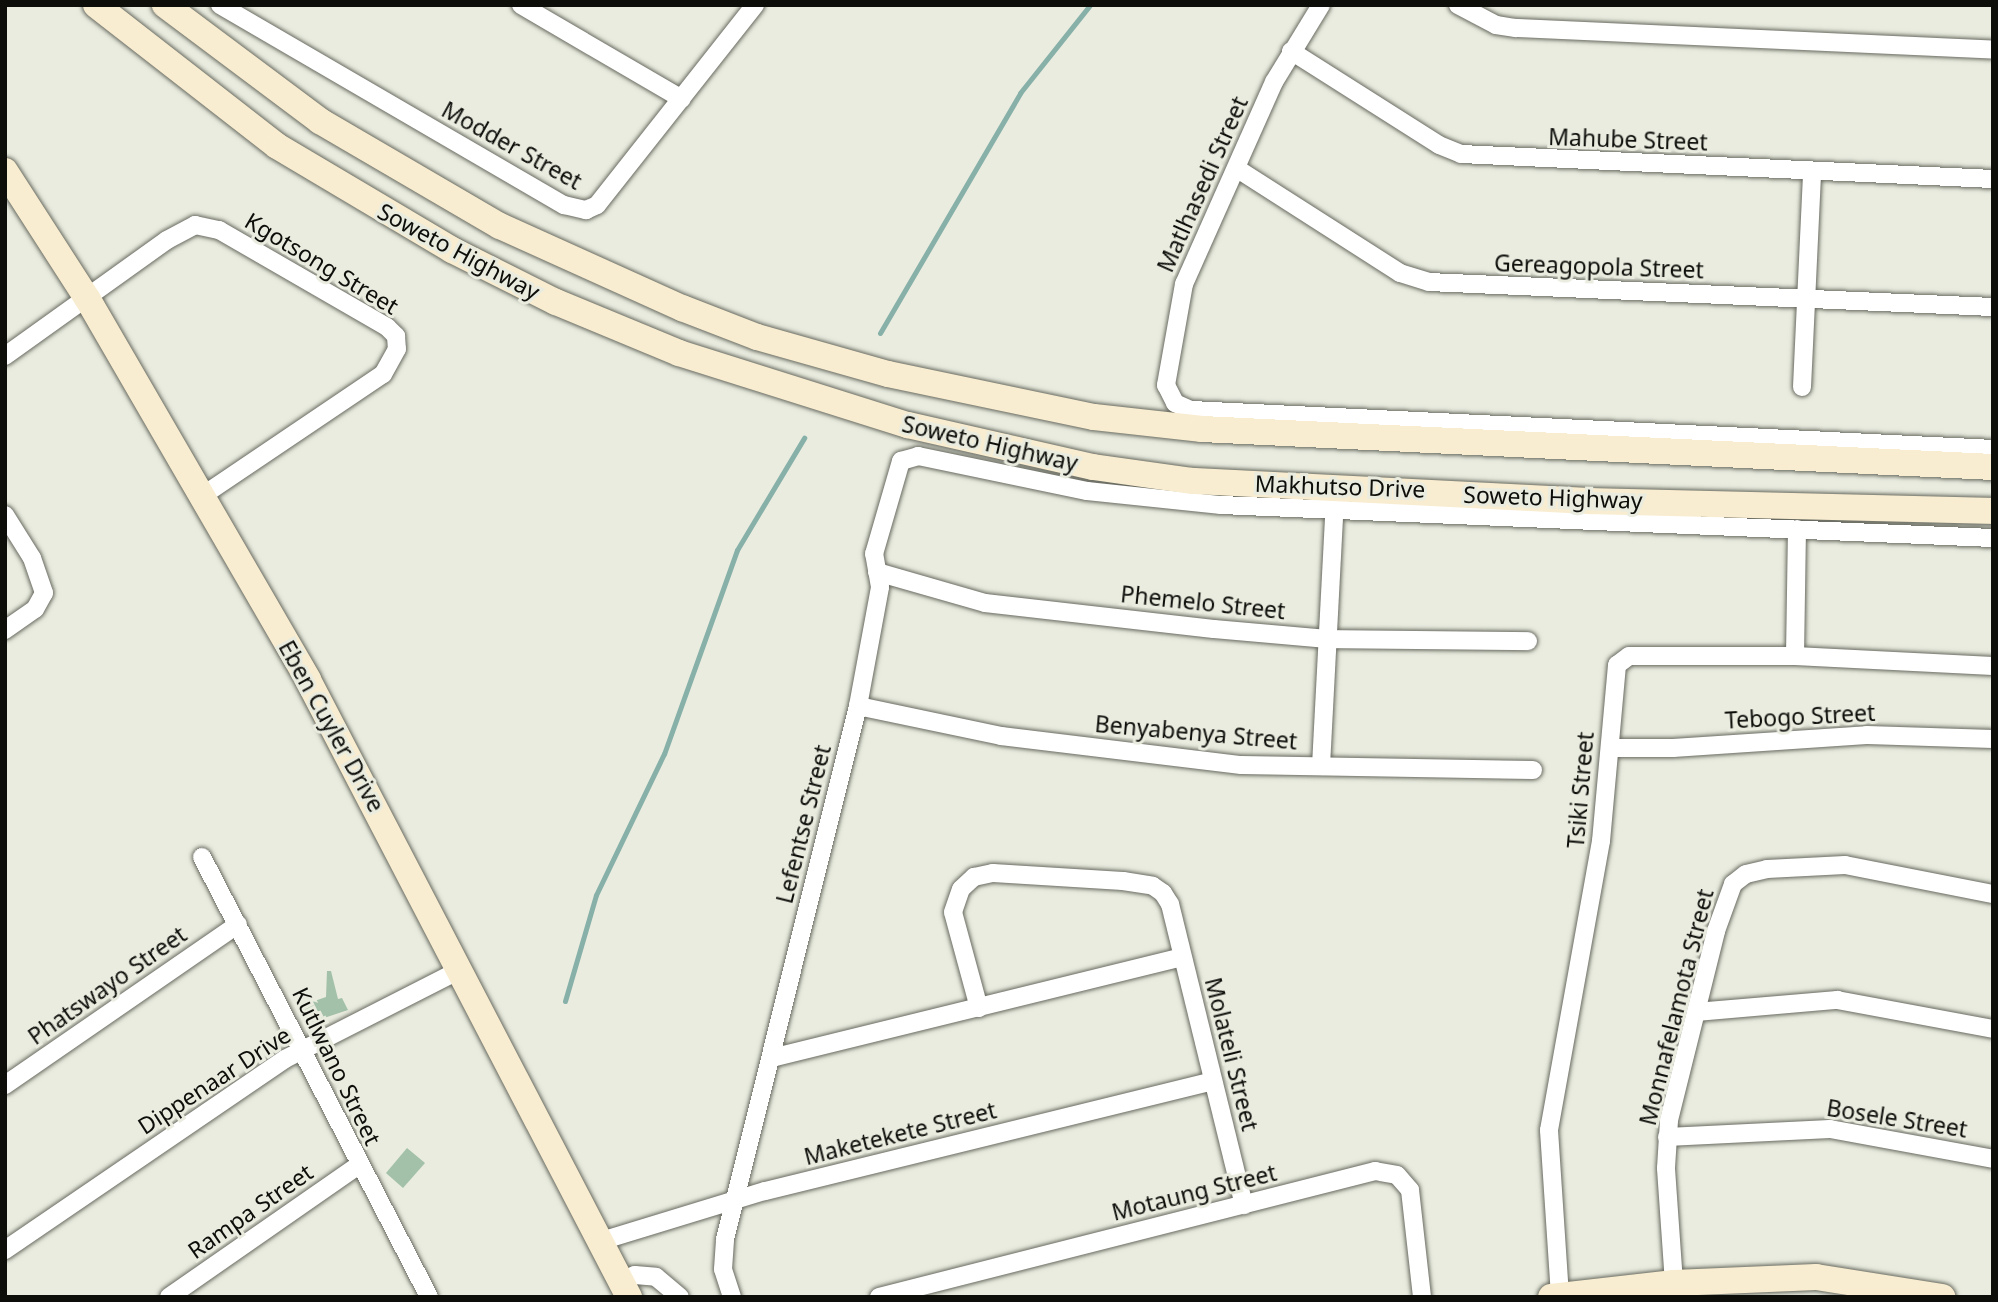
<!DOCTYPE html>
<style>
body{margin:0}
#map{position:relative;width:1998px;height:1302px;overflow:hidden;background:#e9ecdf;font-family:"Noto Sans",sans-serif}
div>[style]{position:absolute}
.stream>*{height:5px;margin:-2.5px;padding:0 2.5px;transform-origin:2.5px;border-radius:2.5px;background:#87b0a9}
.building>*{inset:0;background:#a3c0a8}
.roads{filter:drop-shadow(0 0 2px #686a60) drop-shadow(0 0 2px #686a60)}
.street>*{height:18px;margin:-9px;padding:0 9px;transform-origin:9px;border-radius:9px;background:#fff}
.secondary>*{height:26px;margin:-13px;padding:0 13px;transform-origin:13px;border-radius:13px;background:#f9edd1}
span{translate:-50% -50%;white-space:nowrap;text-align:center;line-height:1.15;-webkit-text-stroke:6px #e9ecdf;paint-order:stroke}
.street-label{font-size:23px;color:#0d0e0a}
.frame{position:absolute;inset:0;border:7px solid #0d0e0a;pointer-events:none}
</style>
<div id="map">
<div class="stream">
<i style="left:880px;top:333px;width:278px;rotate:-59.7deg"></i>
<i style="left:1020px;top:93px;width:112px;rotate:-51.5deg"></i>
<i style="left:565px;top:1001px;width:110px;rotate:-73.7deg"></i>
<i style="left:596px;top:895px;width:157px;rotate:-64.3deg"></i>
<i style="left:664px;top:754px;width:217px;rotate:-70.3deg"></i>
<i style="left:737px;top:550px;width:131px;rotate:-59.1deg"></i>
</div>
<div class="building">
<i style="clip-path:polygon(327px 971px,331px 971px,338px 999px,342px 998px,348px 1010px,309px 1023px,300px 1006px,326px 997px)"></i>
<i style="clip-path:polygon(407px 1148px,425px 1163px,403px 1188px,386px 1173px)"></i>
</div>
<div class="roads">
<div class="street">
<i style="left:220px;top:5px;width:398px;rotate:30.2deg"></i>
<i style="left:564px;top:205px;width:23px;rotate:13deg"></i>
<i style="left:586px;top:210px;width:12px;rotate:-24deg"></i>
<i style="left:597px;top:205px;width:255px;rotate:-51.7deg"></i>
<i style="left:521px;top:5px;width:186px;rotate:30.3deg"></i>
<i style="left:1321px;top:5px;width:90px;rotate:121.4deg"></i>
<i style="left:1274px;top:82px;width:221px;rotate:114deg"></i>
<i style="left:1184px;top:284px;width:103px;rotate:100.1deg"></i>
<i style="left:1166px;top:385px;width:20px;rotate:63deg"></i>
<i style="left:1175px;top:403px;width:17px;rotate:24deg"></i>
<i style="left:1191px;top:410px;width:803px;rotate:2.78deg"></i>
<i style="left:1458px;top:5px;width:43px;rotate:27.8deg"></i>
<i style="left:1496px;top:25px;width:20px;rotate:9deg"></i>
<i style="left:1516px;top:28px;width:478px;rotate:2.6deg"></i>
<i style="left:1291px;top:51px;width:175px;rotate:32.4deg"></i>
<i style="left:1439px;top:145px;width:24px;rotate:22deg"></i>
<i style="left:1461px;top:154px;width:533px;rotate:2.69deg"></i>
<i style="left:1236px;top:168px;width:195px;rotate:32.6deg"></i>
<i style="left:1400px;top:273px;width:30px;rotate:17deg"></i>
<i style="left:1429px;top:282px;width:565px;rotate:2.54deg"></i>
<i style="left:5px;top:356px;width:199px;rotate:-35.6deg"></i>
<i style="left:167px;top:240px;width:32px;rotate:-28deg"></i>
<i style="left:195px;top:225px;width:25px;rotate:12deg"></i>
<i style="left:219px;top:230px;width:194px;rotate:30deg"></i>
<i style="left:387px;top:327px;width:13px;rotate:45deg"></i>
<i style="left:396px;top:336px;width:13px;rotate:86deg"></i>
<i style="left:397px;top:349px;width:29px;rotate:119deg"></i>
<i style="left:383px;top:374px;width:218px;rotate:146deg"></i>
<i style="left:1802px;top:387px;width:215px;rotate:-87.3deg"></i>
<i style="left:5px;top:515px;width:51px;rotate:57.9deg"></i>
<i style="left:32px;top:558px;width:37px;rotate:71deg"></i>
<i style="left:44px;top:593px;width:18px;rotate:119deg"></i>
<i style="left:35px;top:609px;width:37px;rotate:145deg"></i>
<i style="left:877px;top:572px;width:112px;rotate:16deg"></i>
<i style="left:985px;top:603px;width:230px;rotate:6.5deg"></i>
<i style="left:1214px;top:629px;width:114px;rotate:5deg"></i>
<i style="left:1328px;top:639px;width:200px;rotate:0.6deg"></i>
<i style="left:1795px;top:656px;width:127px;rotate:-89.1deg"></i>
<i style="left:858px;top:706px;width:146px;rotate:11.8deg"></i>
<i style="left:1001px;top:736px;width:242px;rotate:6.9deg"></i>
<i style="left:1241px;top:765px;width:292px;rotate:1deg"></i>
<i style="left:1610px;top:748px;width:63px"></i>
<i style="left:1673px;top:748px;width:194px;rotate:-3.8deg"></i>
<i style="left:1867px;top:735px;width:126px;rotate:1.8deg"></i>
<i style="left:1321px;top:766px;width:266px;rotate:-87deg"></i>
<i style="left:202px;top:857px;width:495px;rotate:62.7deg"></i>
<i style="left:979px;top:1008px;width:99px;rotate:-105.2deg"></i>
<i style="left:953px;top:912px;width:24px;rotate:-71deg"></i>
<i style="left:961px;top:889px;width:18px;rotate:-43deg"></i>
<i style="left:974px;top:877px;width:19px;rotate:-12deg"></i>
<i style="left:993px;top:873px;width:130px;rotate:3.5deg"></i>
<i style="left:1123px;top:881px;width:30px;rotate:9deg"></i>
<i style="left:1153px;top:886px;width:12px;rotate:35deg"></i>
<i style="left:1163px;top:893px;width:13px;rotate:58deg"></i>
<i style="left:1170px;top:904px;width:310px;rotate:76.2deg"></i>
<i style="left:1696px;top:1012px;width:142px;rotate:-4.9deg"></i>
<i style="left:1837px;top:1000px;width:159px;rotate:10.5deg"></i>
<i style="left:771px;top:1058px;width:423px;rotate:-13.8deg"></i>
<i style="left:5px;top:1085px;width:283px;rotate:-34.6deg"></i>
<i style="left:1667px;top:1137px;width:163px;rotate:-2.8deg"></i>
<i style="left:1830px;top:1129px;width:166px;rotate:10.4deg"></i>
<i style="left:601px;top:1241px;width:171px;rotate:-17deg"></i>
<i style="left:765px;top:1191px;width:461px;rotate:-13.8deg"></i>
<i style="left:5px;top:1250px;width:339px;rotate:-34.3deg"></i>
<i style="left:285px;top:1059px;width:196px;rotate:-27deg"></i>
<i style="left:621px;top:1281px;width:15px;rotate:-23deg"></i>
<i style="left:635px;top:1275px;width:21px;rotate:5deg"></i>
<i style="left:656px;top:1277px;width:31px;rotate:40deg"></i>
<i style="left:1674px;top:1283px;width:115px;rotate:-94deg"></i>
<i style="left:1666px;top:1168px;width:48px;rotate:-86.4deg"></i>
<i style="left:1669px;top:1120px;width:195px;rotate:-76deg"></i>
<i style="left:1716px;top:931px;width:50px;rotate:-70.1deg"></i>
<i style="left:1733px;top:884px;width:16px;rotate:-38deg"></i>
<i style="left:1746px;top:874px;width:22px;rotate:-13deg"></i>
<i style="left:1767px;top:869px;width:78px;rotate:-2.9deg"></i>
<i style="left:1845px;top:865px;width:151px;rotate:11.1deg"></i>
<i style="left:1560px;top:1296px;width:166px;rotate:-93.8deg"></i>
<i style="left:1549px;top:1130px;width:294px;rotate:-79.8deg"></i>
<i style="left:1601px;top:841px;width:177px;rotate:-84.8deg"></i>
<i style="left:1617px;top:665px;width:15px;rotate:-37deg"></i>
<i style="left:1629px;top:656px;width:166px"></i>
<i style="left:1795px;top:656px;width:198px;rotate:2.9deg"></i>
<i style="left:169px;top:1297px;width:231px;rotate:-34.8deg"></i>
<i style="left:732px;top:1297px;width:29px;rotate:-108deg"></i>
<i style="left:723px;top:1269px;width:30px;rotate:-86deg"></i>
<i style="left:725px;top:1239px;width:549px;rotate:-75.99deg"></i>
<i style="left:858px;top:706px;width:121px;rotate:-79.5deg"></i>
<i style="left:880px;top:587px;width:34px;rotate:-100deg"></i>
<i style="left:874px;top:554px;width:97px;rotate:-73.8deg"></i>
<i style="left:901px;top:461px;width:18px;rotate:-16deg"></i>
<i style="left:918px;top:456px;width:173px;rotate:11.7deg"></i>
<i style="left:1087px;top:491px;width:135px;rotate:6deg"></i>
<i style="left:1221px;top:505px;width:773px;rotate:2.45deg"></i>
<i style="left:879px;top:1297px;width:512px;rotate:-14.25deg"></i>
<i style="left:1375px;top:1171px;width:22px;rotate:10deg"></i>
<i style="left:1397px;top:1175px;width:20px;rotate:49deg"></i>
<i style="left:1410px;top:1190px;width:108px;rotate:83.6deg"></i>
</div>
<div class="secondary">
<i style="left:96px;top:5px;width:229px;rotate:37.9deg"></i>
<i style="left:277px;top:146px;width:204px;rotate:30.7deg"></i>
<i style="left:452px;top:250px;width:116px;rotate:26.6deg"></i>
<i style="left:556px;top:302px;width:133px;rotate:22.5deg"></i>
<i style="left:679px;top:353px;width:240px;rotate:17.5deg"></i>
<i style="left:908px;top:425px;width:190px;rotate:12.8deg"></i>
<i style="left:1093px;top:467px;width:101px;rotate:8deg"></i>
<i style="left:1193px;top:481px;width:398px;rotate:2.9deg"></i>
<i style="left:1590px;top:501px;width:403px;rotate:1.4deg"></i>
<i style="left:165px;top:5px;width:194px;rotate:36.8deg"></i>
<i style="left:320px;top:121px;width:208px;rotate:30.3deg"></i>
<i style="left:500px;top:226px;width:200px;rotate:24.3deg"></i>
<i style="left:682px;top:308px;width:80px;rotate:21.1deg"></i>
<i style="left:757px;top:337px;width:136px;rotate:15.8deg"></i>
<i style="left:888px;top:374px;width:210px;rotate:11.8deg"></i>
<i style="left:1094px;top:417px;width:109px;rotate:6.3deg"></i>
<i style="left:1202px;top:429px;width:792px;rotate:2.75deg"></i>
<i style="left:5px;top:171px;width:151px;rotate:57.2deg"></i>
<i style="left:87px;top:298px;width:441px;rotate:59.9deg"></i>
<i style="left:308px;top:680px;width:696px;rotate:62.51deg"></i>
<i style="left:1551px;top:1297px;width:124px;rotate:-6.5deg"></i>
<i style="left:1674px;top:1283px;width:142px;rotate:-2.4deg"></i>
<i style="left:1816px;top:1277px;width:128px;rotate:9deg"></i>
</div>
</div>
<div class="street-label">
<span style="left:1628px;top:139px;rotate:2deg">Mahube Street</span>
<span style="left:512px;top:145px;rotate:29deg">Modder Street</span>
<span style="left:1202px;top:184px;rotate:-66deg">Matlhasedi Street</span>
<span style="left:459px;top:251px;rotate:28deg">Soweto Highway</span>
<span style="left:322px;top:263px;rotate:31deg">Kgotsong Street</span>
<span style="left:1599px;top:266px;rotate:2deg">Gereagopola Street</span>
<span style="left:990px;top:443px;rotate:13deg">Soweto Highway</span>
<span style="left:1340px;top:486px;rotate:2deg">Makhutso Drive</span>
<span style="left:1553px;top:497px;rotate:2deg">Soweto Highway</span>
<span style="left:1203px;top:602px;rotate:6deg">Phemelo Street</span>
<span style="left:1800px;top:716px;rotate:-3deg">Tebogo Street</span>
<span style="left:332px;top:726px;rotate:61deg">Eben Cuyler Drive</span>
<span style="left:1196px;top:732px;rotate:5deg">Benyabenya Street</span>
<span style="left:1580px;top:790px;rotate:-85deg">Tsiki Street</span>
<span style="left:803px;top:824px;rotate:-76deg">Lefentse Street</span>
<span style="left:107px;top:985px;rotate:-35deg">Phatswayo Street</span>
<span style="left:1676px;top:1007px;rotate:-76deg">Monnafelamota Street</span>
<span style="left:1232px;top:1054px;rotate:76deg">Molateli Street</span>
<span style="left:337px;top:1066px;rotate:64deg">Kutlwano Street</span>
<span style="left:214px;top:1080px;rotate:-33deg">Dippenaar Drive</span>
<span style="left:1897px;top:1118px;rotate:9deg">Bosele Street</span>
<span style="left:900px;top:1133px;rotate:-14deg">Maketekete Street</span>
<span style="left:1194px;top:1192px;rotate:-14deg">Motaung Street</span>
<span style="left:250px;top:1211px;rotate:-35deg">Rampa Street</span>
</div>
<div class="frame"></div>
</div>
